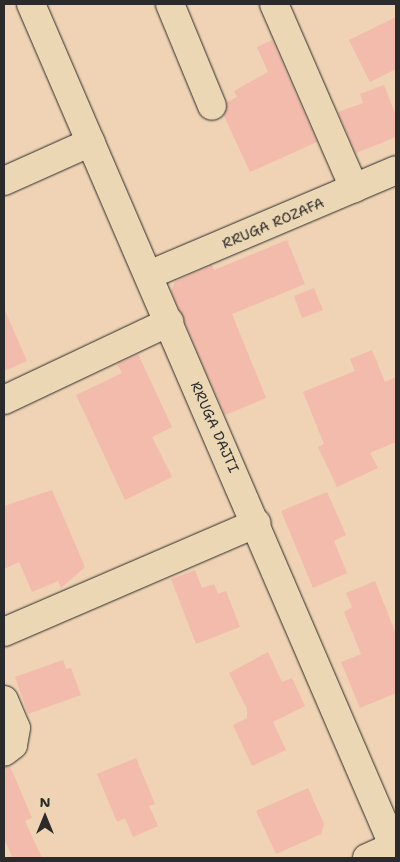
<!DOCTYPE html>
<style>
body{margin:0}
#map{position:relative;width:400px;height:862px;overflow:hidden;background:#efd3b4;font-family:"Shantell Sans",sans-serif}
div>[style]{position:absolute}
.building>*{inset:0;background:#f2bbab}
.roads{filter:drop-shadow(0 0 1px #2b2b2b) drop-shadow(0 0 1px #2b2b2b)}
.minor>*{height:28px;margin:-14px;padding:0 14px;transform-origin:14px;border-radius:14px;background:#ecd7b5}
.tertiary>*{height:28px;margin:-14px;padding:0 14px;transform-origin:14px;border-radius:14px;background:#ecd7b5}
span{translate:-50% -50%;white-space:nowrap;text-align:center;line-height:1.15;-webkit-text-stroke:4px #ecd7b5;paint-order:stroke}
.street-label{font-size:14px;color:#2b2b2b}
.frame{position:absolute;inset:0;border:5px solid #2b2b2b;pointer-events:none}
.north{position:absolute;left:20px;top:792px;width:50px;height:50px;-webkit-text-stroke:4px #ecd7b5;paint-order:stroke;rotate:0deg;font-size:14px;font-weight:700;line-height:20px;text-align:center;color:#2b2b2b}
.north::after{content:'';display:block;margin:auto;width:18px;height:22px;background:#2b2b2b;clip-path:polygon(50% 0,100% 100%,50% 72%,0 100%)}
</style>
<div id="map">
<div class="building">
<i style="clip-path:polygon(396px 17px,396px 69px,370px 82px,349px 40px)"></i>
<i style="clip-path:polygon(272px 40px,317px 142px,250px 172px,224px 116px,227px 102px,237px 97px,234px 91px,268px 72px,257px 47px)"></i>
<i style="clip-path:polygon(384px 85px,396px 116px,396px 137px,356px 153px,338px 112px,363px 103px,360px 94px)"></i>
<i style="clip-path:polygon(287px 240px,305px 284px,232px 314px,266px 398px,225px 415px,171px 291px,175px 282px,193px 273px,212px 265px,214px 270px)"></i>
<i style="clip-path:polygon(314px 288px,323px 310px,302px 318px,294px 296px)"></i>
<i style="clip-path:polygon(4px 308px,27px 361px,4px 371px)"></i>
<i style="clip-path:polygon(372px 350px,385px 382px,396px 377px,396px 442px,370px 453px,378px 468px,337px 487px,318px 447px,324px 444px,303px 392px,355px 371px,350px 359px)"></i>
<i style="clip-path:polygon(138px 354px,172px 427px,152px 437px,172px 477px,125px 500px,76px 395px,122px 373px,117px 364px)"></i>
<i style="clip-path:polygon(52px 490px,85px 567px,61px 588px,58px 581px,32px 592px,19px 562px,4px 569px,4px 506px)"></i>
<i style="clip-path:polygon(327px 492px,346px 535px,334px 541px,347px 573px,313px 588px,281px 511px)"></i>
<i style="clip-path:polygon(195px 570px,202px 588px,214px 584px,218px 594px,226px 591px,240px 627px,196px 644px,171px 579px)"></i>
<i style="clip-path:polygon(375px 581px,396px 634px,396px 693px,360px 708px,341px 662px,361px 654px,344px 612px,352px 607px,346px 593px)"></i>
<i style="clip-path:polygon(268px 652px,282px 682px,292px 678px,305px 706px,273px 722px,286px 750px,252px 766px,233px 725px,247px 718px,247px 709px,229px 673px)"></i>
<i style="clip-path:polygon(63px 660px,66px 669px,71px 668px,81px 695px,28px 714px,15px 677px)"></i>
<i style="clip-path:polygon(136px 758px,155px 804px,149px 806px,158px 826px,133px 837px,125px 818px,117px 822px,97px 774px)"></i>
<i style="clip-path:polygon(10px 766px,32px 818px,25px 821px,42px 858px,13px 858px,4px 839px,4px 767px)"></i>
<i style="clip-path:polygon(308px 788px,324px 824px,321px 834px,276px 854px,256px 811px)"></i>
</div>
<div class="roads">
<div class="minor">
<i style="left:170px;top:4px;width:110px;rotate:67.6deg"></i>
<i style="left:274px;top:4px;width:201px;rotate:66.5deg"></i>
<i style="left:4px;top:181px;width:95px;rotate:-24.1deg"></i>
<i style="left:149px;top:275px;width:268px;rotate:-23deg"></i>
<i style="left:4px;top:400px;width:183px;rotate:-25.3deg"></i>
<i style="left:4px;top:632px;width:275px;rotate:-23.3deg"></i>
<i style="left:4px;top:700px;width:30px;rotate:67deg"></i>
<i style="left:16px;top:728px;width:17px;rotate:100deg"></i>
<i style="left:13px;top:745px;width:11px;rotate:142deg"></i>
<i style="left:367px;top:858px;width:30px;rotate:-24deg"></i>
</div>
<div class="tertiary">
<i style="left:31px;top:4px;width:923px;rotate:66.71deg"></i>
</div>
</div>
<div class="street-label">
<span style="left:273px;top:223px;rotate:-23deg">RRUGA ROZAFA</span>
<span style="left:215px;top:427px;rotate:66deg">RRUGA DAJTI</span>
</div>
<div class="frame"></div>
<div class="north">N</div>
</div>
